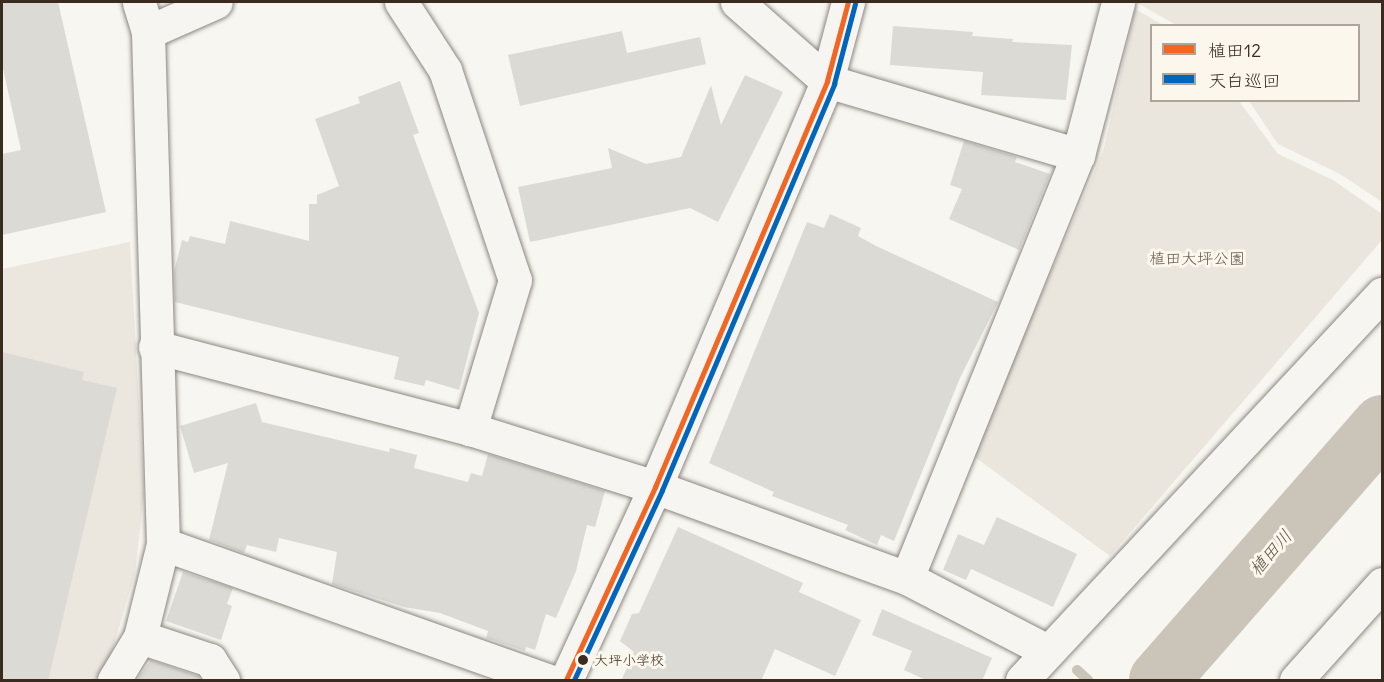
<!DOCTYPE html>
<meta charset="utf-8">
<style>
body{margin:0}
#map{position:relative;width:1384px;height:682px;overflow:hidden;background:#f8f6f0;font-family:Delius,"Klee One",sans-serif}
div>[style]{position:absolute}
.built>*{inset:0;background:#ebe6de}
.green>*{inset:0;background:#eae6dd}
.stream>*{height:10px;margin:-5px;padding:0 5px;transform-origin:5px;border-radius:5px;background:#cac4b9}
.river>*{height:60px;margin:-30px;padding:0 30px;transform-origin:30px;border-radius:30px;background:#cac4b9}
.building>*{inset:0;background:#dcdad5}
.roads{filter:drop-shadow(0 0 2px #8b8781) drop-shadow(0 0 2px #8b8781)}
.street>*{height:33px;margin:-16.5px;padding:0 16.5px;transform-origin:16.5px;border-radius:16.5px;background:#f6f5f1}
.secondary>*{height:33px;margin:-16.5px;padding:0 16.5px;transform-origin:16.5px;border-radius:16.5px;background:#f6f5f1}
.bus-1>*{height:4.5px;margin:-2.25px;padding:0 2.25px;transform-origin:2.25px;border-radius:2.25px;background:#f26522}
.bus-2>*{height:4.5px;margin:-2.25px;padding:0 2.25px;transform-origin:2.25px;border-radius:2.25px;background:#0065bd}
.dots>*{width:16px;height:16px;translate:-50% -50%;box-sizing:border-box;border:3px solid #fbf7ec;border-radius:50%}
span{translate:-50% -50%;white-space:nowrap;text-align:center;line-height:1.15;-webkit-text-stroke:6px #fbf7ec;paint-order:stroke}
.bus-label{font-size:14px;color:#3b2a1e}
.left{translate:0 -50%;text-align:left}
.park-label{font-size:16px;color:#64564a}
.water-label{font-size:18px;color:#605246;font-style:italic}
.frame{position:absolute;inset:0;border:3px solid #3b2a1e;pointer-events:none}
.legend{position:absolute;left:1150px;top:24px;width:210px;height:78px;box-sizing:border-box;background:#fbf7ec;border:2px solid #aea59a;margin:0;padding:8px 10px;list-style:none;font-size:18px;color:#3b2a1e}
.legend li{display:flex;align-items:center;gap:12px;height:30px}
.legend b{width:30px;border:2px solid #aea59a}
</style>
<div id="map">
<div class="built">
<i style="clip-path:polygon(1136px 2px,1382px 2px,1382px 202px,1340px 174px,1278px 144px,1249px 101px,1358px 100px,1358px 26px,1176px 25px)"></i>
<i style="clip-path:polygon(130px 242px,144px 494px,135px 573px,110px 658px,95px 680px,2px 680px,2px 269px)"></i>
</div>
<div class="green">
<i style="clip-path:polygon(1135px 9px,1163px 25px,1152px 26px,1152px 100px,1239px 101px,1278px 154px,1333px 180px,1382px 214px,1382px 240px,1110px 556px,972px 455px,1103px 152px)"></i>
</div>
<div class="stream">
<i style="left:1077px;top:670px;width:15px;rotate:42deg"></i>
</div>
<div class="river">
<i style="left:1159px;top:680px;width:339px;rotate:-48.8deg"></i>
</div>
<div class="building">
<i style="clip-path:polygon(2px 2px,58px 2px,106px 212px,2px 235px,2px 154px,21px 150px,2px 64px)"></i>
<i style="clip-path:polygon(893px 26px,973px 32px,972px 36px,1013px 39px,1012px 42px,1072px 45px,1066px 100px,981px 95px,983px 72px,890px 65px)"></i>
<i style="clip-path:polygon(622px 31px,627px 53px,700px 37px,706px 64px,520px 106px,508px 55px)"></i>
<i style="clip-path:polygon(745px 75px,783px 92px,718px 222px,690px 208px,530px 242px,518px 187px,612px 168px,608px 148px,646px 164px,681px 157px,711px 85px,721px 125px)"></i>
<i style="clip-path:polygon(400px 81px,419px 133px,413px 135px,479px 313px,459px 390px,426px 380px,424px 386px,394px 379px,399px 357px,175px 302px,174px 272px,182px 240px,188px 242px,190px 236px,225px 244px,230px 221px,309px 241px,309px 204px,317px 204px,317px 195px,339px 186px,315px 119px,360px 103px,358px 97px)"></i>
<i style="clip-path:polygon(964px 141px,1017px 157px,1015px 162px,1050px 174px,1019px 250px,949px 219px,962px 189px,950px 185px)"></i>
<i style="clip-path:polygon(830px 214px,861px 228px,858px 236px,876px 246px,998px 302px,960px 378px,894px 541px,881px 535px,877px 545px,845px 530px,848px 525px,772px 496px,774px 492px,709px 463px,807px 222px,824px 228px)"></i>
<i style="clip-path:polygon(2px 352px,84px 372px,82px 380px,117px 388px,48px 681px,2px 681px)"></i>
<i style="clip-path:polygon(256px 403px,262px 422px,389px 452px,390px 448px,417px 455px,414px 468px,468px 482px,471px 473px,482px 476px,488px 454px,605px 491px,595px 527px,587px 525px,576px 571px,556px 618px,546px 614px,535px 650px,526px 647px,525px 651px,486px 638px,488px 631px,440px 613px,404px 607px,332px 584px,337px 552px,279px 538px,276px 552px,247px 545px,244px 553px,209px 540px,228px 463px,194px 473px,180px 426px)"></i>
<i style="clip-path:polygon(997px 517px,1077px 554px,1053px 607px,971px 569px,966px 580px,943px 570px,958px 534px,984px 545px)"></i>
<i style="clip-path:polygon(678px 527px,803px 583px,799px 592px,861px 620px,835px 676px,775px 649px,761px 681px,621px 681px,634px 652px,620px 641px,632px 614px,639px 613px)"></i>
<i style="clip-path:polygon(183px 572px,233px 588px,227px 604px,232px 606px,221px 640px,166px 621px)"></i>
<i style="clip-path:polygon(882px 609px,992px 658px,982px 681px,928px 681px,904px 670px,912px 651px,872px 635px)"></i>
<i style="clip-path:polygon(151px 660px,198px 676px,201px 681px,136px 681px)"></i>
</div>
<div class="roads">
<div class="street">
<i style="left:401px;top:2px;width:81px;rotate:57.1deg"></i>
<i style="left:445px;top:70px;width:221px;rotate:71.6deg"></i>
<i style="left:515px;top:280px;width:156px;rotate:106.8deg"></i>
<i style="left:737px;top:2px;width:120px;rotate:41.3deg"></i>
<i style="left:827px;top:81px;width:262px;rotate:16.4deg"></i>
<i style="left:148px;top:32px;width:74px;rotate:-23.8deg"></i>
<i style="left:155px;top:347px;width:325px;rotate:14.6deg"></i>
<i style="left:470px;top:429px;width:194px;rotate:17.4deg"></i>
<i style="left:655px;top:487px;width:268px;rotate:19.9deg"></i>
<i style="left:907px;top:578px;width:158px;rotate:27.5deg"></i>
<i style="left:163px;top:544px;width:408px;rotate:19.5deg"></i>
<i style="left:907px;top:578px;width:456px;rotate:-68deg"></i>
<i style="left:1078px;top:155px;width:158px;rotate:-75.3deg"></i>
<i style="left:140px;top:637px;width:74px;rotate:18.2deg"></i>
<i style="left:210px;top:660px;width:24px;rotate:57deg"></i>
<i style="left:114px;top:680px;width:50px;rotate:-58.8deg"></i>
<i style="left:140px;top:637px;width:96px;rotate:-76.1deg"></i>
<i style="left:163px;top:544px;width:512px;rotate:-91.68deg"></i>
<i style="left:148px;top:32px;width:31px;rotate:-107deg"></i>
<i style="left:1296px;top:680px;width:129px;rotate:-48.1deg"></i>
</div>
<div class="secondary">
<i style="left:566px;top:680px;width:213px;rotate:-65.2deg"></i>
<i style="left:655px;top:487px;width:441px;rotate:-67deg"></i>
<i style="left:827px;top:81px;width:82px;rotate:-75.1deg"></i>
<i style="left:1022px;top:680px;width:528px;rotate:-47deg"></i>
</div>
</div>
<div class="bus-1">
<i style="left:566px;top:680px;width:213px;rotate:-65.2deg"></i>
<i style="left:655px;top:487px;width:441px;rotate:-67deg"></i>
<i style="left:827px;top:81px;width:82px;rotate:-75.1deg"></i>
</div>
<div class="bus-2">
<i style="left:574px;top:680px;width:209px;rotate:-65.1deg"></i>
<i style="left:662px;top:490px;width:441px;rotate:-67deg"></i>
<i style="left:834px;top:84px;width:83px;rotate:-75.3deg"></i>
</div>
<div class="dots">
<i style="left:583px;top:660px;background:#3b2a1e"></i>
</div>
<div class="bus-label">
<span class="left" style="left:594px;top:660px">大坪小学校</span>
</div>
<div class="park-label">
<span style="left:1197px;top:258px">植田大坪公園</span>
</div>
<div class="water-label">
<span style="left:1271px;top:553px;rotate:-49deg">植田川</span>
</div>
<div class="frame"></div>
<ul class="legend">
<li><b style="height:8px;background:#f26522"></b>植田12</li>
<li><b style="height:8px;background:#0065bd"></b>天白巡回</li>
</ul>
</div>
